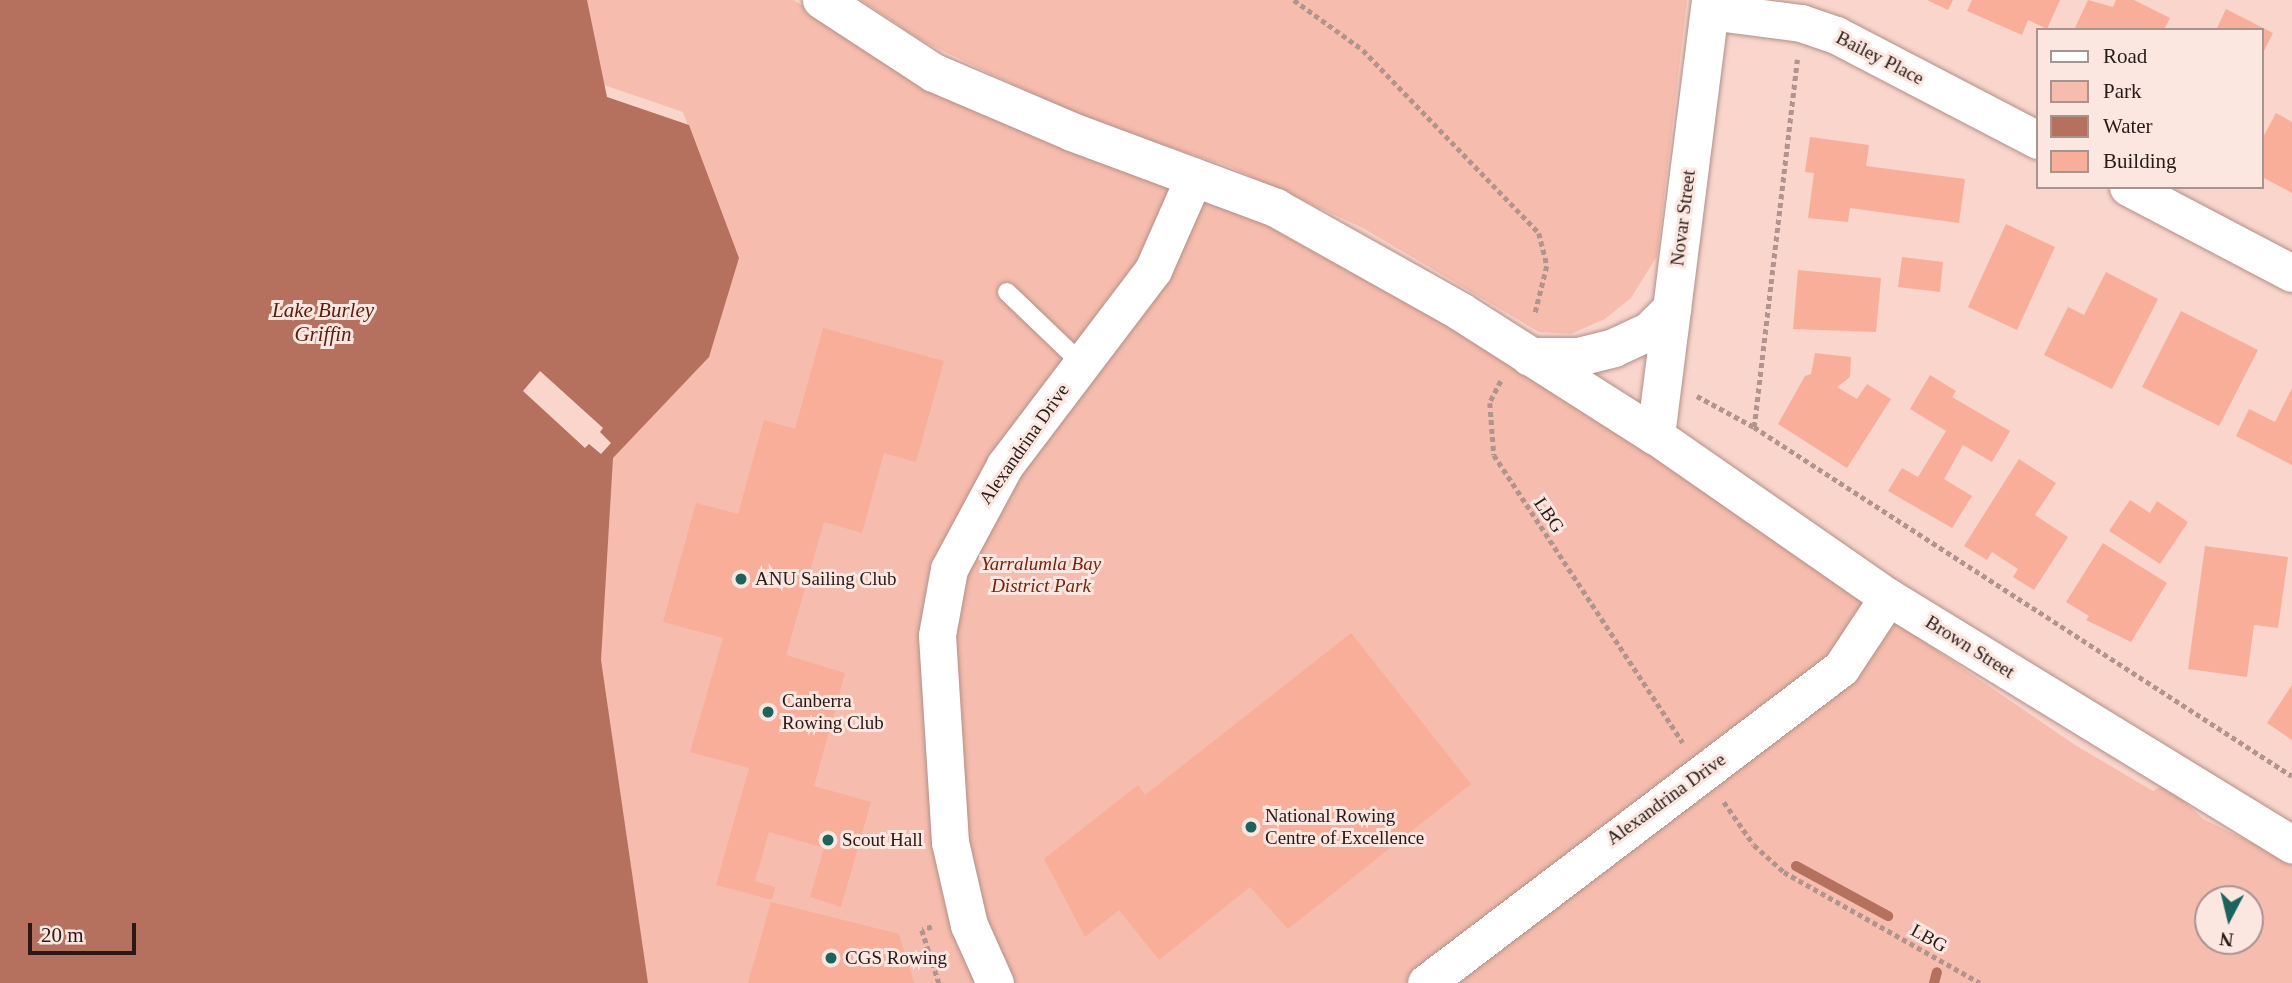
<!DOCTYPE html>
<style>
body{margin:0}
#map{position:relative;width:2292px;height:983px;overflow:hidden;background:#f9d5cc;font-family:"Times New Roman",serif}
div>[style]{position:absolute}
.green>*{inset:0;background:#f6bcad}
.water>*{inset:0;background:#b6705e}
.pier>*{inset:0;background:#f9d5cc}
.stream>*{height:10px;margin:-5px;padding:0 5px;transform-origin:5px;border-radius:5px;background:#b6705e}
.building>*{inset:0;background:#f9ae9a}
.path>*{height:4.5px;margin-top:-2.25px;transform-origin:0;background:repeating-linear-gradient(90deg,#b0948d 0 5px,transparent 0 8.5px)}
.roads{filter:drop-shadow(0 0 2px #b19087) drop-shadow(0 0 2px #b19087)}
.service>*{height:18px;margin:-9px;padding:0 9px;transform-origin:9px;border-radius:9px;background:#fff}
.minor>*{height:37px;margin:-18.5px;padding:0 18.5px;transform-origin:18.5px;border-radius:18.5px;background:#fff}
.secondary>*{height:38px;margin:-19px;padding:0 19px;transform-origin:19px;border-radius:19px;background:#fff}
.dots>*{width:19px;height:19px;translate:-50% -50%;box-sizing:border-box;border:4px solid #fce6e0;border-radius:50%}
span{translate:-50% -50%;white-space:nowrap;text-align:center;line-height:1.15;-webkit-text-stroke:6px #fce6e0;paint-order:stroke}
.street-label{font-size:19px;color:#271a17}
.park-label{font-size:19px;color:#77220a;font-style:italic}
.poi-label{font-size:19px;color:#271a17}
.left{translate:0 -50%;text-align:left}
.water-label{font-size:21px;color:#5e1d0c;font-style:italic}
.legend{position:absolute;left:2036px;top:28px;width:228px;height:161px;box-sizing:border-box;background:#fce6e0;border:2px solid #a79490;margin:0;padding:9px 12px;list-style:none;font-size:21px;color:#271a17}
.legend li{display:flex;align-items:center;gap:14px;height:35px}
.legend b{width:35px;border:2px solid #a79490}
.north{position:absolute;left:2194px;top:885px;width:70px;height:70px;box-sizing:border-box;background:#fce6e0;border:2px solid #a79490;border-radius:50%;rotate:187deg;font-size:19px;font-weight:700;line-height:28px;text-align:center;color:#271a17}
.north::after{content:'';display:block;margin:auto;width:24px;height:32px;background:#19655d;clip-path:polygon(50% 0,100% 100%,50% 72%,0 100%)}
.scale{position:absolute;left:28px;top:923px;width:108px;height:32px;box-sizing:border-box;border:4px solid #271a17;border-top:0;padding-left:9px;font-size:21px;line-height:24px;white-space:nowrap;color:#271a17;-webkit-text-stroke:5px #fce6e0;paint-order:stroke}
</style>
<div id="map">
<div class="green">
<i style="clip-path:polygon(evenodd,584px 0,794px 0,921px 87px,1257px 219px,1441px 322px,1644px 450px,2075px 745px,2153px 791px,2166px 784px,2203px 819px,2292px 862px,2292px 983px,644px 983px,591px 651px,602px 456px,733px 246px,683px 112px,601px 84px,584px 0,2208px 899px,2250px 899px,2250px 941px,2208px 941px,2208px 899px)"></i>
<i style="clip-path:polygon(861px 0,1687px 0,1657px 256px,1631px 298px,1605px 319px,1571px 334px,1539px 332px,1363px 228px,1228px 166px,1096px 124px,922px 41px)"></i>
</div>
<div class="water">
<i style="clip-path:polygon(0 0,587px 0,607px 97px,689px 125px,739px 258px,709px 357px,613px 458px,601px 660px,648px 983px,0 983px)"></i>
</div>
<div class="pier">
<i style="clip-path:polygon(540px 371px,603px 428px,600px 432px,611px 443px,601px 454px,589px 444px,585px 448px,523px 391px)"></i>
</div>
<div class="stream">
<i style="left:1796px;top:866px;width:105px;rotate:28.5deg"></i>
<i style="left:1934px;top:983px;width:11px;rotate:-75deg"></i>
</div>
<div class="building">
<i style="clip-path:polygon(1927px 0,1953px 0,1948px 10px)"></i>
<i style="clip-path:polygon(1972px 0,2060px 0,2047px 29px,2028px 20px,2022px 35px,1967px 11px)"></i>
<i style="clip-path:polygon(2088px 0,2113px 7px,2116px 0,2134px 0,2170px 18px,2164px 30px,2074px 30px)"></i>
<i style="clip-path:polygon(2226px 9px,2273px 33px,2262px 55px,2262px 30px,2216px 30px)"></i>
<i style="clip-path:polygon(2276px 113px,2292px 122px,2292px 193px,2262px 177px,2262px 139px)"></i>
<i style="clip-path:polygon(1810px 137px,1869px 145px,1866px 166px,1965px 179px,1959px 223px,1850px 208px,1848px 222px,1808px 218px,1814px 173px,1805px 172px)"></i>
<i style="clip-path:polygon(2006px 224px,2055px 247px,2017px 330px,1968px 307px)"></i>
<i style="clip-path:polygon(1902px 257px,1943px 262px,1940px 292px,1898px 287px)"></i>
<i style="clip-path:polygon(1798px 270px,1881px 278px,1876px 332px,1793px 329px)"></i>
<i style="clip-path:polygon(2106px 272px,2158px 299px,2112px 389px,2044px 355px,2068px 307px,2084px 315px)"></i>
<i style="clip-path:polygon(2181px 311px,2258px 350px,2219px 426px,2142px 387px)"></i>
<i style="clip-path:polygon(823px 328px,944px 361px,916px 462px,884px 453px,862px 533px,824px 522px,786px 655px,845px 673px,814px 786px,871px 802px,841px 907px,810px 897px,824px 848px,769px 832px,755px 881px,775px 887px,772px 900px,716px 885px,749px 768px,690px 752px,723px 638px,663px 622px,696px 503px,738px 514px,764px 420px,795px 429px)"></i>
<i style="clip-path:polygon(1815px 353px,1851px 357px,1850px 377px,1837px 387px,1857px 399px,1867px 384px,1891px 399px,1847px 468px,1778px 424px,1805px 376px,1811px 374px)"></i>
<i style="clip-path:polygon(1930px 375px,1956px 391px,1952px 397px,2010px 431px,1992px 462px,1963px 445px,1944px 479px,1972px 496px,1952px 528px,1888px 491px,1902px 468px,1918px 477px,1946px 431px,1910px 409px)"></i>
<i style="clip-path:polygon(2292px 388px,2292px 465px,2236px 436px,2249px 409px,2275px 422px)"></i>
<i style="clip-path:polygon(2019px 459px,2056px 483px,2035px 515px,2068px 537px,2034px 590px,2013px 577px,2018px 569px,1992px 552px,1987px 560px,1964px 546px)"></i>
<i style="clip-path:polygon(2130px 500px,2150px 513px,2157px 501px,2188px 522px,2160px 564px,2109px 531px)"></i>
<i style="clip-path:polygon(2103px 543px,2167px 583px,2131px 642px,2086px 620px,2089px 616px,2066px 602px)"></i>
<i style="clip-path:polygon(2205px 546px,2288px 557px,2278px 628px,2254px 625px,2247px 677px,2188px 669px)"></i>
<i style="clip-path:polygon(1351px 633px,1471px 784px,1288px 929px,1250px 887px,1159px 960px,1119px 910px,1085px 937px,1044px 859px,1138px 785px,1145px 795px)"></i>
<i style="clip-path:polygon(2292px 685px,2292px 740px,2267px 723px)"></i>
<i style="clip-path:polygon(771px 902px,899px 934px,914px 983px,748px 983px)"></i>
</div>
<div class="path">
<i style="left:1294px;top:0;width:85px;rotate:35.9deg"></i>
<i style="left:1363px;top:50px;width:254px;rotate:46.1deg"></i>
<i style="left:1539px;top:233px;width:34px;rotate:76deg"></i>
<i style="left:1547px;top:266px;width:49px;rotate:104deg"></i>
<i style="left:1501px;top:381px;width:25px;rotate:117deg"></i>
<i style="left:1490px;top:403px;width:52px;rotate:85.6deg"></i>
<i style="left:1494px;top:455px;width:344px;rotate:56.7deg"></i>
<i style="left:1697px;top:396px;width:65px;rotate:28.5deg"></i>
<i style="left:1754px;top:427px;width:641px;rotate:32.97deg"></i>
<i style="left:1754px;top:427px;width:370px;rotate:-83.3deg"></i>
<i style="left:1724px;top:802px;width:52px;rotate:55.1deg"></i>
<i style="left:1754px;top:845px;width:40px;rotate:42deg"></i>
<i style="left:1784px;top:872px;width:225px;rotate:29.5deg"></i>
<i style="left:932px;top:927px;width:10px;rotate:163deg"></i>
<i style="left:922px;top:930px;width:56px;rotate:72.2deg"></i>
</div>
<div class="roads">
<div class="service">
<i style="left:1007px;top:292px;width:103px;rotate:43.8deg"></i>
</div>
<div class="minor">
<i style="left:1709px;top:11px;width:93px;rotate:7.4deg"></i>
<i style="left:1801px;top:23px;width:37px;rotate:19deg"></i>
<i style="left:1836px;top:35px;width:228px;rotate:27.5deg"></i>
<i style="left:2128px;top:187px;width:185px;rotate:27.7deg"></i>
<i style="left:1656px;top:436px;width:282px;rotate:34.8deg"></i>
<i style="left:1888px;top:597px;width:474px;rotate:31.5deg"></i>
<i style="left:995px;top:983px;width:64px;rotate:-114.1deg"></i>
<i style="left:969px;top:925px;width:85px;rotate:-102.9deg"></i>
<i style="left:950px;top:842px;width:207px;rotate:-93.6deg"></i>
<i style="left:937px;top:635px;width:67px;rotate:-79.7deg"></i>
<i style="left:949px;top:569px;width:118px;rotate:-61.7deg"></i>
<i style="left:1005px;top:465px;width:245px;rotate:-52.8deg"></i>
<i style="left:1153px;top:270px;width:102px;rotate:-66.2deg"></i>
<i style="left:1426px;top:983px;width:521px;rotate:-37.2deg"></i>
<i style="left:1841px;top:668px;width:85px;rotate:-56.5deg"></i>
</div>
<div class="secondary">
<i style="left:822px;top:0;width:134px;rotate:33.1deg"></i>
<i style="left:934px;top:73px;width:150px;rotate:23.1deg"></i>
<i style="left:1072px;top:132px;width:218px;rotate:20.4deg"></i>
<i style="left:1276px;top:208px;width:212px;rotate:29.3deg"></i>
<i style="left:1461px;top:312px;width:231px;rotate:32.5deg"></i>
<i style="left:1656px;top:436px;width:439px;rotate:-82.8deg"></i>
<i style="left:1530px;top:357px;width:49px"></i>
<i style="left:1579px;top:357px;width:36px;rotate:-14deg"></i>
<i style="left:1614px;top:348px;width:38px;rotate:-25deg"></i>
<i style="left:1649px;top:332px;width:33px;rotate:-45deg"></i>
</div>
</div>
<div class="dots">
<i style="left:741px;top:579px;background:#19655d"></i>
<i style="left:768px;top:712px;background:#19655d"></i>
<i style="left:1251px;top:827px;background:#19655d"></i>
<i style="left:828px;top:840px;background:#19655d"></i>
<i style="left:831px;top:958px;background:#19655d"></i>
</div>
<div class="street-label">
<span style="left:1880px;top:58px;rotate:27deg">Bailey Place</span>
<span style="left:1683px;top:218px;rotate:-83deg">Novar Street</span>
<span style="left:1024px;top:444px;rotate:-55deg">Alexandrina Drive</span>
<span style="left:1549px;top:515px;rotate:56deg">LBG</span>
<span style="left:1970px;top:647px;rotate:32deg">Brown Street</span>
<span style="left:1666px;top:799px;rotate:-36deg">Alexandrina Drive</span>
<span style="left:1929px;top:938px;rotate:29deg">LBG</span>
</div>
<div class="park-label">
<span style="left:1041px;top:575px">Yarralumla Bay<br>District Park</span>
</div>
<div class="poi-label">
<span class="left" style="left:755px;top:579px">ANU Sailing Club</span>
<span class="left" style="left:782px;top:712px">Canberra<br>Rowing Club</span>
<span class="left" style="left:1265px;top:827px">National Rowing<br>Centre of Excellence</span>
<span class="left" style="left:842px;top:840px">Scout Hall</span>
<span class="left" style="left:845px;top:958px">CGS Rowing</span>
</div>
<div class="water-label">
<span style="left:323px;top:322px">Lake Burley<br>Griffin</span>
</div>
<ul class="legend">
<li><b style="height:9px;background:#fff"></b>Road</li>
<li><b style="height:19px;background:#f6bcad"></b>Park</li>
<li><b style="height:19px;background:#b6705e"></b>Water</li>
<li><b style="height:19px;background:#f9ae9a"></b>Building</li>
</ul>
<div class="north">N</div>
<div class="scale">20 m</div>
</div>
